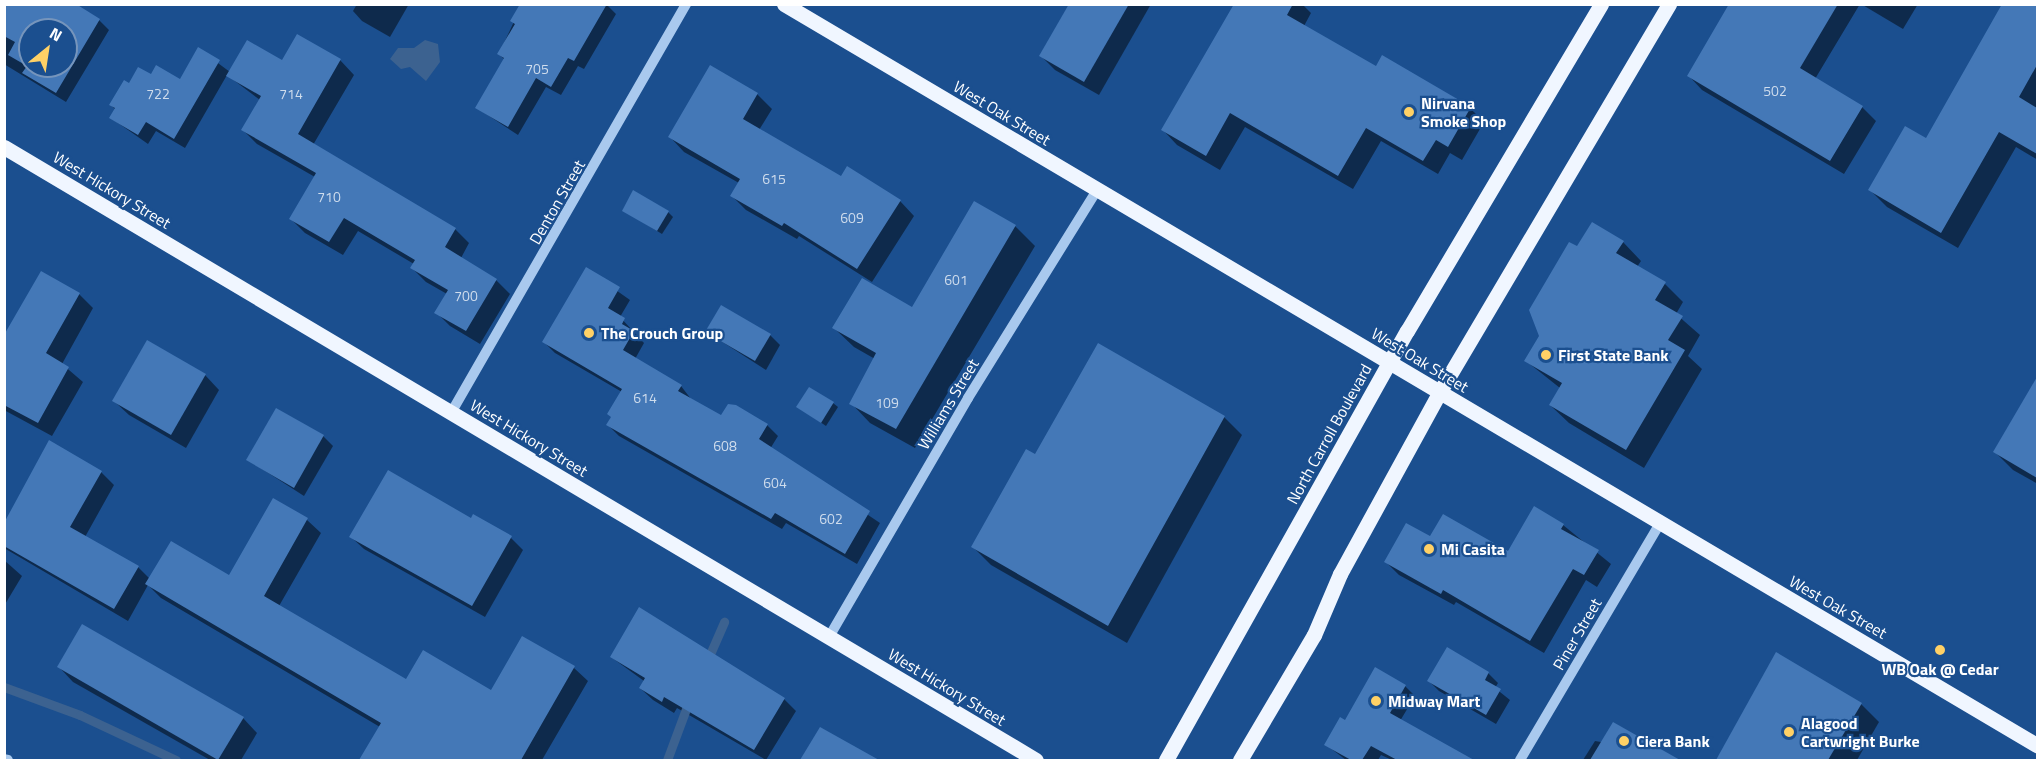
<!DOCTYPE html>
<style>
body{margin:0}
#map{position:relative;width:2042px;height:765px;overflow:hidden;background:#1b4f8f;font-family:"Titillium Web",sans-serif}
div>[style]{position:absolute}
.water>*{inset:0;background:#3c6290}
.shadow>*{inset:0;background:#0007}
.stream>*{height:9px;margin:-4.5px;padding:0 4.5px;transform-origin:4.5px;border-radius:4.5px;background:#3c6290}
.building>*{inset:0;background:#4478b7}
.minor>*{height:10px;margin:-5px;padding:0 5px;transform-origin:5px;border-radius:5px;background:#a9c9ee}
.major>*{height:15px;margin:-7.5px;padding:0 7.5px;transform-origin:7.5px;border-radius:7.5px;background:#f0f6ff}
.dots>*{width:16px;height:16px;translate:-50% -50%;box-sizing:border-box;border:3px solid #1b4f8f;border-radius:50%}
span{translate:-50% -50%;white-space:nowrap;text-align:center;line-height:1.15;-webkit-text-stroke:4.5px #1b4f8f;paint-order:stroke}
.number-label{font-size:14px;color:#d0dded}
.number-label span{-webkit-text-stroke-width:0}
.poi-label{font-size:16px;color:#fff;font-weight:700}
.left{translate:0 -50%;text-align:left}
.street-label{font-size:16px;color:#fff}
.frame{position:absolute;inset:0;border:6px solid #fff;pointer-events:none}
.north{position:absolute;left:18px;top:18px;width:60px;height:60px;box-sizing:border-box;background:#1b4f8f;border:2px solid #7695bc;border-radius:50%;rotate:30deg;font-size:16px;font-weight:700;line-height:24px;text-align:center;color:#fff}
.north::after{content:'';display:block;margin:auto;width:21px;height:27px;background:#ffd166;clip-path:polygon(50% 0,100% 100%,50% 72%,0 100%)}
</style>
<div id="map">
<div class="water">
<i style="clip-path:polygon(425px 40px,438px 44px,440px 62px,426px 81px,410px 67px,401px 69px,390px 59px,398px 48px,414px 48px)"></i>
</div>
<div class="shadow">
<i style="clip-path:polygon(evenodd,4px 4px,99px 20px,109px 30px,66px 102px,4px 64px,4px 4px,30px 30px,66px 30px,66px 66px,30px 66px,30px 30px)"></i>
<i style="clip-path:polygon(357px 4px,409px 4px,390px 37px,362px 21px,353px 11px)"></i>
<i style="clip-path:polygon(522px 4px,606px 4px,616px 14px,584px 69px,578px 66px,561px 95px,546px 87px,518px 135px,477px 108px,505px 60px,499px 54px)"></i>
<i style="clip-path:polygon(1070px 4px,1151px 4px,1099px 95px,1055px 70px,1041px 56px)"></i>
<i style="clip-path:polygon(1235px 4px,1302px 4px,1311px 13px,1304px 26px,1376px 68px,1470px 108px,1484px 122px,1462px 160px,1450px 153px,1438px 174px,1381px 141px,1353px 189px,1245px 127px,1220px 170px,1177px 145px,1163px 130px)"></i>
<i style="clip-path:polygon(1741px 4px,1860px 4px,1815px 79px,1862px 107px,1876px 121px,1844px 174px,1702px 90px,1689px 76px)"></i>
<i style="clip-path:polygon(1861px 4px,1918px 4px,1903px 29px)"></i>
<i style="clip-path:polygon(2004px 4px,2038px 4px,2038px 160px,2016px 147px,1958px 248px,1887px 207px,1870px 190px,1926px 140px)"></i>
<i style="clip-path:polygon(199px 49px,230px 72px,282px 62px,340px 60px,354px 75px,313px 145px,455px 229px,469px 243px,461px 258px,496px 280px,510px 294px,480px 344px,450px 326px,436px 312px,447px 294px,426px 282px,412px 268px,414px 264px,358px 231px,343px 255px,305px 233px,291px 219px,315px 177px,257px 144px,243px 130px,260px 100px,227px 75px,185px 148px,156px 131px,148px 144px,111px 118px,116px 110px,111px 105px,129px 85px,151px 76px,180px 81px)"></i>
<i style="clip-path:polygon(757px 94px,772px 109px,759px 130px,842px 178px,900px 201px,914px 216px,872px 282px,799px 236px,797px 239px,746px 210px,732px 196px,739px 183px,684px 152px,670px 137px)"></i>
<i style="clip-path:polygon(975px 203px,1015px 226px,1035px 246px,915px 448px,870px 423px,851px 403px,875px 359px,854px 347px,834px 328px,913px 309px)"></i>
<i style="clip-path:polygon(623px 210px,668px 212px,673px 217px,662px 234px)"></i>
<i style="clip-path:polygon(1623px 242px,1641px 261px,1637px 267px,1665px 284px,1683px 302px,1676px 314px,1700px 335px,1688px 356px,1702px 369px,1644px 468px,1569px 423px,1550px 405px,1560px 388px,1526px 361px,1541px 336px,1578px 249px)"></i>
<i style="clip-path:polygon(586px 269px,630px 300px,620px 317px,644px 343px,635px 359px,681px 386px,691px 399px,722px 417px,767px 425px,778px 436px,770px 449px,880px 523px,857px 564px,786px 523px,782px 529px,619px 436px,608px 425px,622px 392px,555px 353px,544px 342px)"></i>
<i style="clip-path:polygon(79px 294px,93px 308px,62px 364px,83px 382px,52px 436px,4px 410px,4px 338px)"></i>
<i style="clip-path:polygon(707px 332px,770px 335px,780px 345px,766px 370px)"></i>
<i style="clip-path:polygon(205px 375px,219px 390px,186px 448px,129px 415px,114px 401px)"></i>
<i style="clip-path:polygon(2038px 380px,2038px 484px,2013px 470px,1995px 452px)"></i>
<i style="clip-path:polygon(833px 403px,838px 407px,826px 426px,798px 407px)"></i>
<i style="clip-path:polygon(1224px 417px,1242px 435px,1127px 643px,991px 565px,972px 546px,1036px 456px)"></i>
<i style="clip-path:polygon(323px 436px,333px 446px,304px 496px,248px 460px)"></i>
<i style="clip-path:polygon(101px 472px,114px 485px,85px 537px,138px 567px,150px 579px,229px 577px,274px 500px,307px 520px,321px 533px,279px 606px,407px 681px,492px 692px,574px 668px,588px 681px,542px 760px,361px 760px,380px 727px,161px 598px,148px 585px,128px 621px,4px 548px,4px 525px)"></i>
<i style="clip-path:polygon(471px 520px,511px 538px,523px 550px,485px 617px,364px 549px,351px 537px)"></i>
<i style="clip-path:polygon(1563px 525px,1611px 564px,1597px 587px,1586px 580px,1544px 653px,1456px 602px,1454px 605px,1399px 575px,1386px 562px,1431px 538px,1508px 553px)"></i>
<i style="clip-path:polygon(4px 560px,22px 576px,4px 606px)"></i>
<i style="clip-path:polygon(1777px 654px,1861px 704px,1879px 722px,1857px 760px,1717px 760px)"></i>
<i style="clip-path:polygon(611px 657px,784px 699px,796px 711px,766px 760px,677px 708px,674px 713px,653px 700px,640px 688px,644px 681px)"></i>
<i style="clip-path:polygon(59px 667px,243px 718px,257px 733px,241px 760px,210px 760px,73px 682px)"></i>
<i style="clip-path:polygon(1488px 673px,1498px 683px,1495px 688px,1510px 700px,1496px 724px,1439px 691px,1429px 681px)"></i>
<i style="clip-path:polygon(1405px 686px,1415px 696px,1400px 721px,1468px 760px,1392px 760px,1381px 755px,1378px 760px,1346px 760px,1325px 744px,1345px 722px)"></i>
<i style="clip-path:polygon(820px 729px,868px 756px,873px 760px,802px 760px)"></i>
<i style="clip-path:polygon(1595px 741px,1665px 753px,1672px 760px,1583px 760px)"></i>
</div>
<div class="stream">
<i style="left:707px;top:661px;width:43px;rotate:-66.4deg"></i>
<i style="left:4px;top:687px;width:81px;rotate:20.2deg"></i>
<i style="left:80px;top:715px;width:106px;rotate:25.1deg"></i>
<i style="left:667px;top:760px;width:66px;rotate:-69.6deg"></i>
</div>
<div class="building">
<i style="clip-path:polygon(evenodd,4px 4px,76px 4px,100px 19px,56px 93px,22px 73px,27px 66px,8px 55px,15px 42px,4px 36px,4px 4px,30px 30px,66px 30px,66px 66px,30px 66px,30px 30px)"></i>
<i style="clip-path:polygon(520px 4px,607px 4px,574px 61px,568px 58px,551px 87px,536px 78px,508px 127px,475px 108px,504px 58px,497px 54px,515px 24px,510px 21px)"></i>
<i style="clip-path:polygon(1069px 4px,1129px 4px,1084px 82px,1039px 56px)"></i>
<i style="clip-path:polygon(1234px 4px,1293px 4px,1287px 15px,1376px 66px,1382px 55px,1471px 107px,1448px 147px,1436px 140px,1423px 161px,1366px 128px,1338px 176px,1230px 113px,1206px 156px,1161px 130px)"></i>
<i style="clip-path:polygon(1729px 4px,1838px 4px,1800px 68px,1863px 106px,1830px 161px,1687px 76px)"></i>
<i style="clip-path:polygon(2002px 4px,2037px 4px,2037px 65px,2019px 97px,2037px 108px,2037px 154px,1999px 132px,1941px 233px,1868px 190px,1905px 126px,1926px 138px)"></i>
<i style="clip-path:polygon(297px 34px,341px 59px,298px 134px,456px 228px,445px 247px,497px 279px,466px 331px,434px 313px,448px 290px,410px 268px,415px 260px,344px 218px,329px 242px,289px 219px,316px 173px,241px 130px,261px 96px,226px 76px,247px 40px,282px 60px)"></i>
<i style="clip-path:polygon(198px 47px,220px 60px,174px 139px,146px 122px,138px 135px,109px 118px,115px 108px,109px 105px,124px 80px,129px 83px,138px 67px,151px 74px,156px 65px,180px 79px)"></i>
<i style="clip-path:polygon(710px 65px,758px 93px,743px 119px,841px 176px,847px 166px,901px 200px,857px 269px,784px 223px,782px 226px,730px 196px,740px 179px,668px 137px)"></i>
<i style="clip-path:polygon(633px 190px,669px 211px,657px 231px,622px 211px)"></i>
<i style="clip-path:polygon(974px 201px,1016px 225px,896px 429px,849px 404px,876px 353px,832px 328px,862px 278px,912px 307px)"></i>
<i style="clip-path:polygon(1592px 222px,1624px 241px,1616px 253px,1666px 282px,1655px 300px,1683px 316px,1668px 340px,1685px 350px,1626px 450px,1549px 405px,1562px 383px,1524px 361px,1539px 336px,1529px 310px,1569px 242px,1577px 246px)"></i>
<i style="clip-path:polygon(586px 267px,620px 287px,608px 308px,625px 318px,622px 324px,634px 331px,623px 350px,682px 385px,678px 391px,721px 415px,728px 404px,736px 405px,768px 424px,759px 439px,870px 511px,845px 554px,775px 513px,771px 519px,606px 425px,611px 417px,607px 414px,622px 389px,542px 342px)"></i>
<i style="clip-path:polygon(41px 271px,80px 293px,46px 353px,69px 367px,38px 423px,4px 405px,4px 335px)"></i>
<i style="clip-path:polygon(721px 305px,771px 334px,755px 361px,705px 332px)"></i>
<i style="clip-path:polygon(147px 340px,206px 374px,171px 435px,112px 401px)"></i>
<i style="clip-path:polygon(1098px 343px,1225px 416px,1108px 626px,971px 547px,1026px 449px,1035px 454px)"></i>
<i style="clip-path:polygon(2037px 377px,2037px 478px,1993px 452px)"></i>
<i style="clip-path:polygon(809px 387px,834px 402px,821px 423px,796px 407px)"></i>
<i style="clip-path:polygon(276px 408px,324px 435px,294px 488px,246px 460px)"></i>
<i style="clip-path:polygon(49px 440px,102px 471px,70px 527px,139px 566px,114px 609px,4px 546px,4px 523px)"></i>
<i style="clip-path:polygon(388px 470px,471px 518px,473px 514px,512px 536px,472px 606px,349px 537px)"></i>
<i style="clip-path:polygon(273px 498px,308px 518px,264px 596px,406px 679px,423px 650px,491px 690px,522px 636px,575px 666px,521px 760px,359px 760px,381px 723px,145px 584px,171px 541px,229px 575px)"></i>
<i style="clip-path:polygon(1534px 506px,1564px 524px,1561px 529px,1599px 550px,1584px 575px,1573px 569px,1530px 641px,1443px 590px,1441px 594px,1384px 562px,1406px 523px,1430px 536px,1443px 514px,1508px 551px)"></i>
<i style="clip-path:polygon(639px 607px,785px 698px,754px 750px,664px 697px,662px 702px,639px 688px,645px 678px,610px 657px)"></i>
<i style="clip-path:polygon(82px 624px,244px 717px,218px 760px,57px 667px)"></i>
<i style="clip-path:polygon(1447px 647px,1489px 672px,1485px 680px,1501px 689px,1486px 715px,1427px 681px)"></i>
<i style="clip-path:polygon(1776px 652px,1862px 703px,1828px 760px,1716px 760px)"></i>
<i style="clip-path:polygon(1375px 667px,1406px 685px,1390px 713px,1474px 760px,1397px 760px,1371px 746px,1362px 760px,1351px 760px,1324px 745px,1340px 717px,1345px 720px)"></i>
<i style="clip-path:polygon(1613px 722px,1680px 760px,1590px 760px)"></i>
<i style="clip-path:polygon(820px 727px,879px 760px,800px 760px)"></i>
</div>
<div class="minor">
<i style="left:451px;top:413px;width:472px;rotate:-60.1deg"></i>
<i style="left:829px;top:637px;width:276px;rotate:-59.8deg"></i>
<i style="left:968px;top:398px;width:245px;rotate:-58.2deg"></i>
<i style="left:4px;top:759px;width:4px;rotate:14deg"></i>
<i style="left:1520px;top:760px;width:275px;rotate:-59.4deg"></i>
</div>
<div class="major">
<i style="left:784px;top:4px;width:1457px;rotate:30.61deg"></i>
<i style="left:4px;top:147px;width:1200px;rotate:30.71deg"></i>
<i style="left:1166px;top:760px;width:492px;rotate:-60.7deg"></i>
<i style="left:1407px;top:331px;width:380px;rotate:-59.3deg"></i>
<i style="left:1240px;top:760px;width:145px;rotate:-59.4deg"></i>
<i style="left:1314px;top:635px;width:66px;rotate:-66.9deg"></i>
<i style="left:1340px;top:574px;width:206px;rotate:-61.3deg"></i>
<i style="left:1439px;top:393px;width:452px;rotate:-59.4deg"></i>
</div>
<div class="dots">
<i style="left:1409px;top:112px;background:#ffd166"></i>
<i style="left:589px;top:333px;background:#ffd166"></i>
<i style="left:1546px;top:355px;background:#ffd166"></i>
<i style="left:1429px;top:549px;background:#ffd166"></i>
<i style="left:1940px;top:650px;background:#ffd166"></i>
<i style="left:1376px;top:701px;background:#ffd166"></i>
<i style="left:1789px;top:732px;background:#ffd166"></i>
<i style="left:1624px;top:741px;background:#ffd166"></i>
</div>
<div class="number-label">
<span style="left:537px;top:69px">705</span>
<span style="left:1775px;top:91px">502</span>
<span style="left:158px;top:94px">722</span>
<span style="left:291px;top:94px">714</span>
<span style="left:774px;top:179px">615</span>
<span style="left:329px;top:197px">710</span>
<span style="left:852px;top:218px">609</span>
<span style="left:956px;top:280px">601</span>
<span style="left:466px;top:296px">700</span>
<span style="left:645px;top:398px">614</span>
<span style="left:887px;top:403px">109</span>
<span style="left:725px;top:446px">608</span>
<span style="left:775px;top:483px">604</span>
<span style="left:831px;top:519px">602</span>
</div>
<div class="poi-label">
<span class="left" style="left:1421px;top:112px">Nirvana<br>Smoke Shop</span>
<span class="left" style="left:601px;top:333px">The Crouch Group</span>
<span class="left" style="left:1558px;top:355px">First State Bank</span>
<span class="left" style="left:1441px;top:549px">Mi Casita</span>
<span style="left:1940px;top:669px">WB Oak @ Cedar</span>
<span class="left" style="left:1388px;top:701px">Midway Mart</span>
<span class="left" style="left:1801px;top:732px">Alagood<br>Cartwright Burke</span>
<span class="left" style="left:1636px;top:741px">Ciera Bank</span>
</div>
<div class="street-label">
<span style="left:1002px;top:113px;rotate:31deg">West Oak Street</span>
<span style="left:112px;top:190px;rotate:31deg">West Hickory Street</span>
<span style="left:557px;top:202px;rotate:-60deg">Denton Street</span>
<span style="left:1420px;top:360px;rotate:31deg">West Oak Street</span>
<span style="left:948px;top:404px;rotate:-59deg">Williams Street</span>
<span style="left:1329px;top:434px;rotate:-61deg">North Carroll Boulevard</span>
<span style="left:529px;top:438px;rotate:31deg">West Hickory Street</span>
<span style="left:1838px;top:607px;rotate:30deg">West Oak Street</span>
<span style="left:1577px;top:634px;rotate:-60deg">Piner Street</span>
<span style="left:947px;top:687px;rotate:31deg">West Hickory Street</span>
</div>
<div class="frame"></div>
<div class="north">N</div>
</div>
